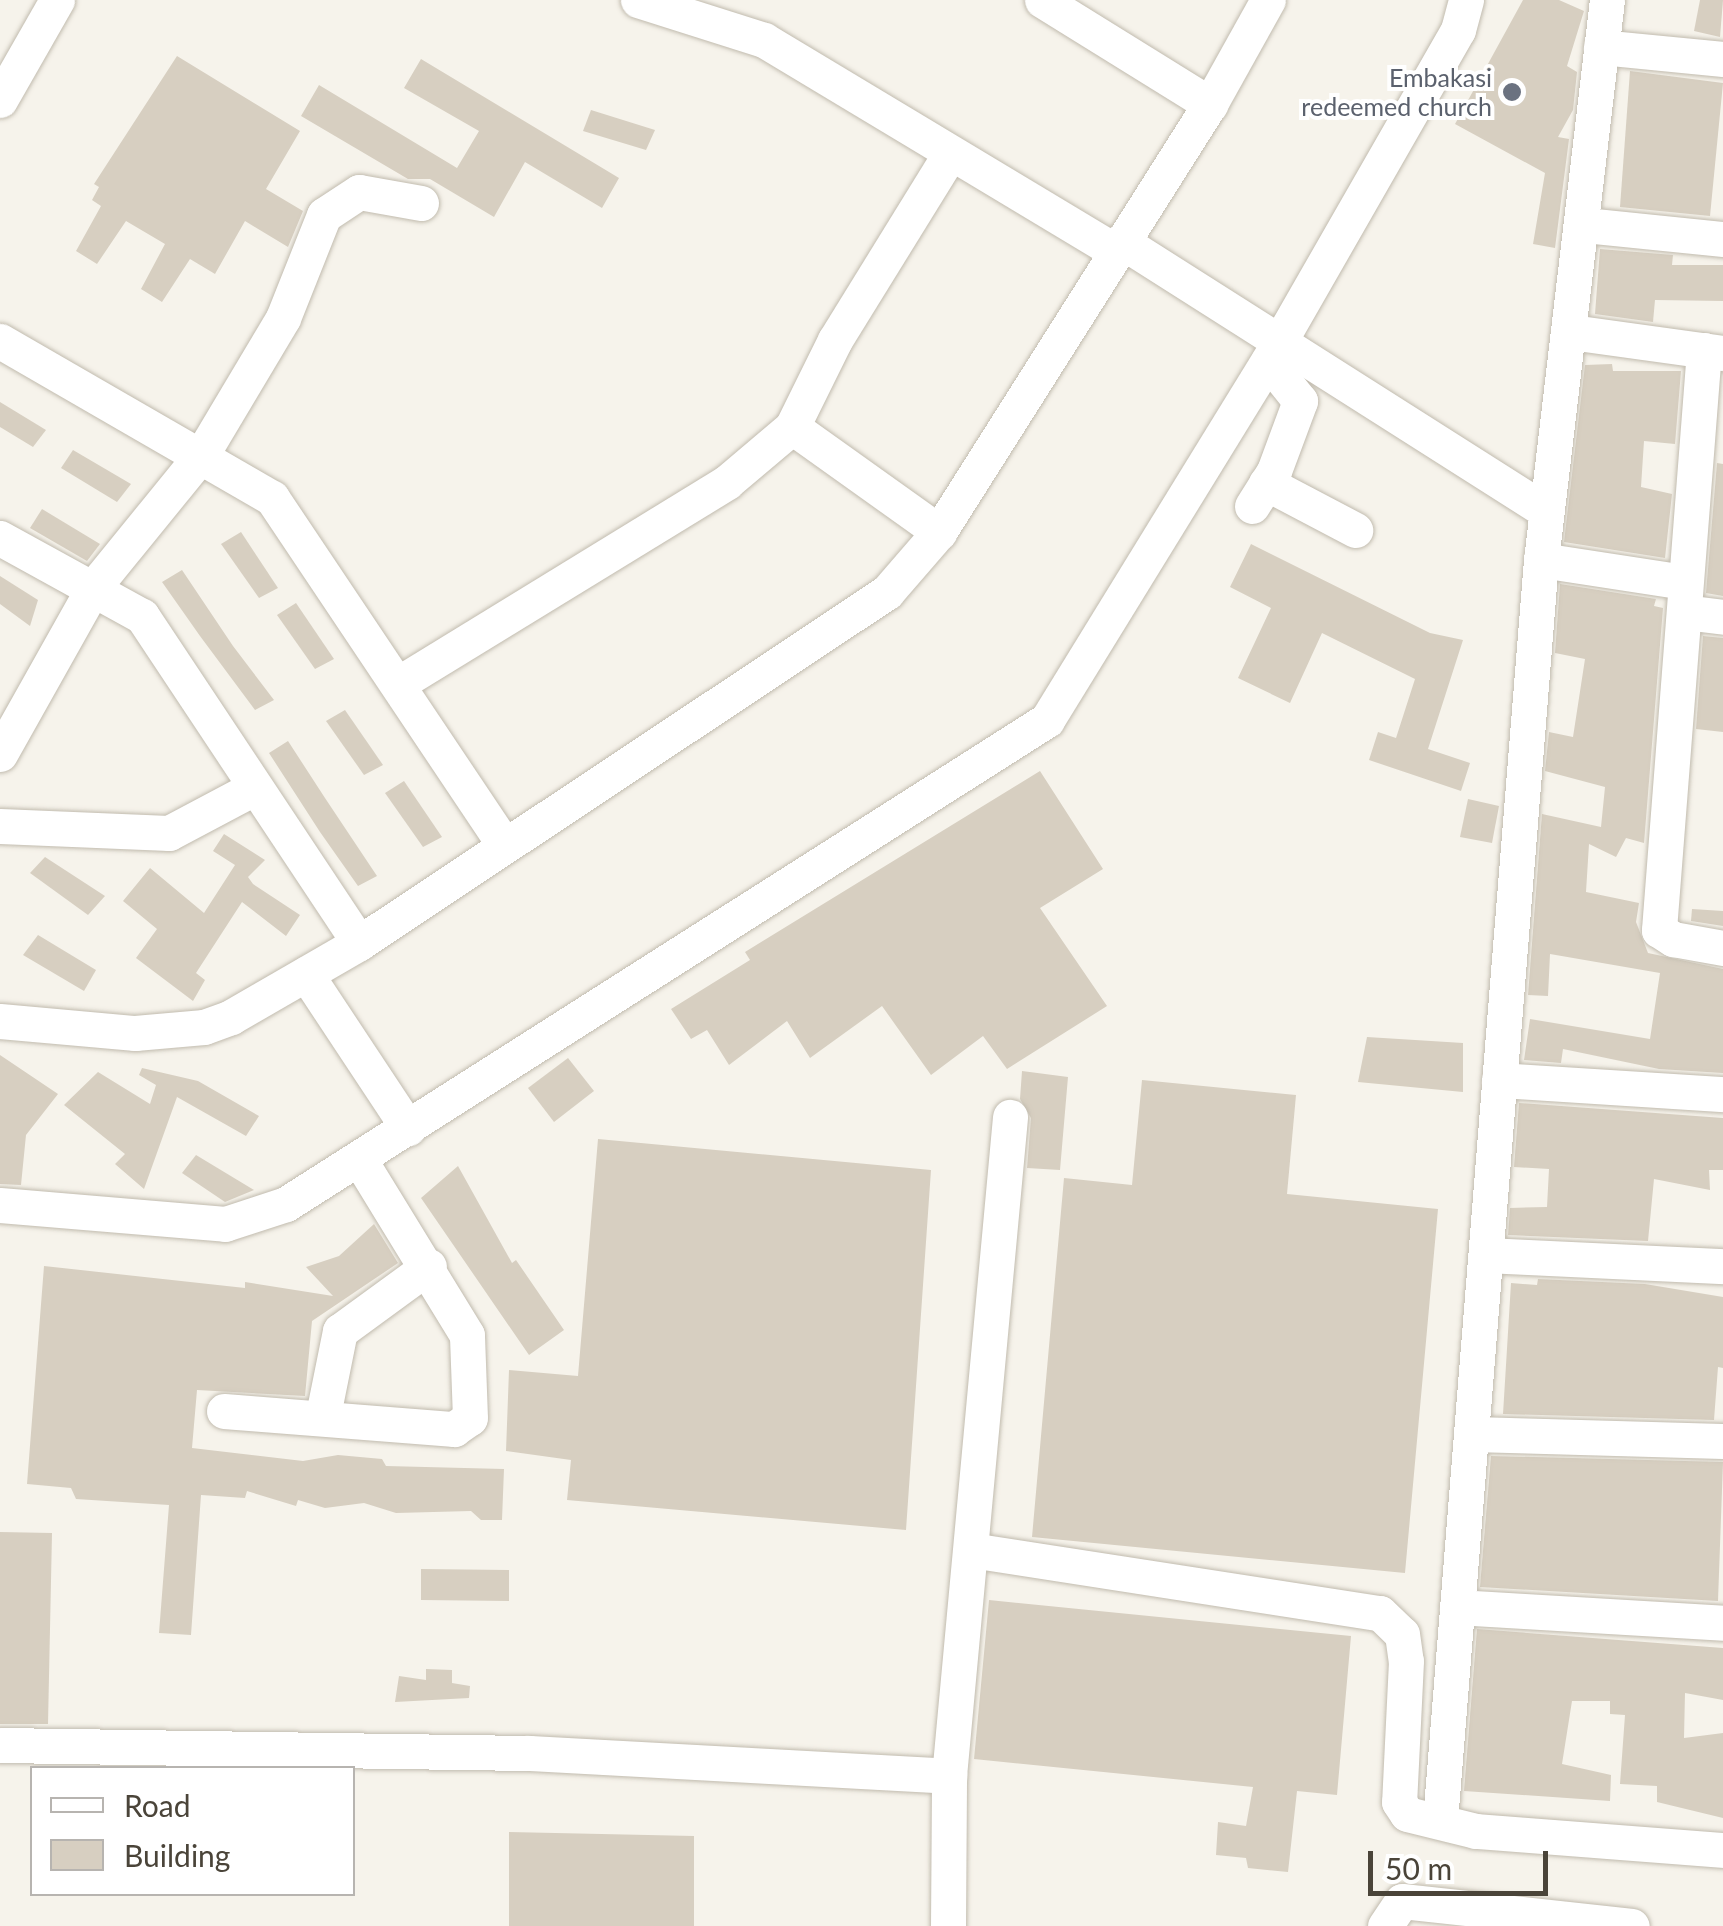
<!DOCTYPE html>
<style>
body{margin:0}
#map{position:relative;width:1723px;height:1926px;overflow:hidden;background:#f6f3eb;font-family:Lato,sans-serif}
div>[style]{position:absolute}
.building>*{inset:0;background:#d7cfc1}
.roads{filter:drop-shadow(0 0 2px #c1bbae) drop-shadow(0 0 2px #c1bbae)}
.minor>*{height:35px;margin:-17.5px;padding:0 17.5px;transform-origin:17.5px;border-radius:17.5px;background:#fff}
.dots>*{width:28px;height:28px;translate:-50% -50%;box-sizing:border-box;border:5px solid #fff;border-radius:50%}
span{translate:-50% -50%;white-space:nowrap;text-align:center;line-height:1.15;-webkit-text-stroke:8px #fff;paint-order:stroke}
.worship-label{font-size:25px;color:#5b616d}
.right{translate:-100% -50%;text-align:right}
.legend{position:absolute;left:30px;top:1766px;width:325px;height:130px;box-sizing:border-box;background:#fff;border:2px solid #b7b4b0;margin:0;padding:12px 18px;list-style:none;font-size:30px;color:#4a4439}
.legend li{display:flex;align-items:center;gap:20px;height:50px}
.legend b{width:50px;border:2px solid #b7b4b0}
.scale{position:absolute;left:1368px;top:1851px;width:180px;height:45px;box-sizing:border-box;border:5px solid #4a4439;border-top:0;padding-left:12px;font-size:30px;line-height:35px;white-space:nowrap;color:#4a4439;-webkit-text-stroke:8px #fff;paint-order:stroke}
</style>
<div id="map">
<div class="building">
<i style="clip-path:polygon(1523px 0,1559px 0,1584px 11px,1567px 66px,1577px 72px,1573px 110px,1558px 137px,1569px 139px,1555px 248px,1533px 244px,1545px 173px,1455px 124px)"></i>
<i style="clip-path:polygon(1700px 0,1723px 0,1720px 37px,1694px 31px)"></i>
<i style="clip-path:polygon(177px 56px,300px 131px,266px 189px,303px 211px,288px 247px,245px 221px,215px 274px,190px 259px,162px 302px,141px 289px,165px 244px,126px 221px,97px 264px,76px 251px,101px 206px,92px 200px,99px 187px,94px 184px)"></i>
<i style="clip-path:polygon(421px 59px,619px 178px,602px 208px,525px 162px,494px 217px,430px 179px,408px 179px,301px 116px,319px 85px,457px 168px,479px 131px,404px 88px)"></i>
<i style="clip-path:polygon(1630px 71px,1723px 83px,1710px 216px,1620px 207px)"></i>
<i style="clip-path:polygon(591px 110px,655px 130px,646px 150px,583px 131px)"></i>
<i style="clip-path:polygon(1600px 249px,1673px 255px,1672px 265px,1723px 265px,1723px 301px,1655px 300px,1653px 322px,1595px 314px)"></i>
<i style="clip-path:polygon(1612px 364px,1613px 371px,1681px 371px,1675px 444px,1644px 441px,1641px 487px,1672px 494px,1665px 558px,1564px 542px,1585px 365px)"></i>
<i style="clip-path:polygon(0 402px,46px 430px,33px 447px,0 427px)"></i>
<i style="clip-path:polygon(73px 450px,131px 484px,117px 502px,61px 468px)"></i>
<i style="clip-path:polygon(1717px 463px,1723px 464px,1723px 596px,1706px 593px)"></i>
<i style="clip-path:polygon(42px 509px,100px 544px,87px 561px,30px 528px)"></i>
<i style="clip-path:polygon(241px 532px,278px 588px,259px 598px,221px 544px)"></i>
<i style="clip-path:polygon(1251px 544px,1430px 633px,1463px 640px,1428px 749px,1470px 763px,1461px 791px,1369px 760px,1378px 732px,1396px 738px,1415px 679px,1322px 633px,1290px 703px,1238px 678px,1271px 608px,1230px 587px)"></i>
<i style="clip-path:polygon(182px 570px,233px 646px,274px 700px,255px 710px,200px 636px,162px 582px)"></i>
<i style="clip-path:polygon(0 576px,38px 600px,30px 626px,0 604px)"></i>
<i style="clip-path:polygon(1560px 584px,1656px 599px,1654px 606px,1663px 608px,1644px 843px,1626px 838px,1616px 857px,1589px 844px,1586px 892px,1639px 903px,1636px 922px,1648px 953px,1723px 969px,1723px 1073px,1659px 1069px,1563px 1049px,1561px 1063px,1524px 1060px,1530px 1019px,1650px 1039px,1660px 973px,1550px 954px,1548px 996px,1528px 995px,1542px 814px,1601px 827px,1605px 787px,1545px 771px,1549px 732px,1573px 737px,1585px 659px,1555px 653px)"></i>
<i style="clip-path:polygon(296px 603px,334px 659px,315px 669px,277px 615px)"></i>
<i style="clip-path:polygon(1703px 636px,1723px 638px,1723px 732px,1696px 729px)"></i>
<i style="clip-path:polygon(345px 710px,383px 765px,364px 775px,326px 721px)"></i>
<i style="clip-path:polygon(288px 741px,325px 798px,377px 876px,358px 886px,320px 832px,269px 753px)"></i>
<i style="clip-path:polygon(1040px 771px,1103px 869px,1040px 908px,1107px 1006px,1007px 1069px,983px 1036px,931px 1075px,882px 1006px,810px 1058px,787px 1021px,729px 1065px,707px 1030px,691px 1039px,671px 1009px,750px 960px,745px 952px)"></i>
<i style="clip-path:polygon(404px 781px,442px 837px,423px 847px,385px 793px)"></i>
<i style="clip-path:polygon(1468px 799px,1499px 806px,1492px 843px,1460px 837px)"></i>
<i style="clip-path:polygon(224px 834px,265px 860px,248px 877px,253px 884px,300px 915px,286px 936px,242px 902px,196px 973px,205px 980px,193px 1001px,136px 958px,157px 929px,123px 901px,150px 868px,204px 913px,235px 865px,213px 851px)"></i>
<i style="clip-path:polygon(45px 857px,105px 896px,88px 915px,30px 873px)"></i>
<i style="clip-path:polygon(1692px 909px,1723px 911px,1723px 926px,1691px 921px)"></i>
<i style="clip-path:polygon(38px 935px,96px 970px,84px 991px,23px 955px)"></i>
<i style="clip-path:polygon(1367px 1037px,1463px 1043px,1463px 1092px,1358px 1082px)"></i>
<i style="clip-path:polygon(0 1055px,58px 1094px,26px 1135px,21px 1185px,0 1184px)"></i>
<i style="clip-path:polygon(568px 1058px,594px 1091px,554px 1122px,528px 1088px)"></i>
<i style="clip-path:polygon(142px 1068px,198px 1081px,259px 1116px,246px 1136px,177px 1097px,144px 1189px,115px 1164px,125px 1154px,64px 1105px,98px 1072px,150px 1104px,156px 1085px,139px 1075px)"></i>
<i style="clip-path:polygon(1022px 1071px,1068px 1077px,1060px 1170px,1027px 1168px,1031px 1118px,1020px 1099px)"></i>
<i style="clip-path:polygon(1142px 1080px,1296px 1095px,1287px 1194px,1438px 1209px,1405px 1573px,1032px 1537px,1064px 1178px,1132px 1185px)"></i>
<i style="clip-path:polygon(1519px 1103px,1723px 1118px,1723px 1170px,1709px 1170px,1710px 1190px,1654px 1179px,1648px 1241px,1508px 1235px,1510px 1208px,1547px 1207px,1549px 1169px,1514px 1167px)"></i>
<i style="clip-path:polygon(598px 1139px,931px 1170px,906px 1530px,567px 1500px,571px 1460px,506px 1451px,509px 1370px,578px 1376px)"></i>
<i style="clip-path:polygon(196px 1155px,254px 1190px,225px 1202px,182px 1173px)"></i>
<i style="clip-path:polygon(458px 1166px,512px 1263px,516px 1260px,564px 1330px,529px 1355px,421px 1198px)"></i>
<i style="clip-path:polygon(374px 1224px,398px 1263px,312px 1321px,305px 1396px,197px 1390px,192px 1448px,303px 1461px,338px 1455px,382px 1459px,386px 1466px,504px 1469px,502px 1520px,481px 1520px,471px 1511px,396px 1513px,364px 1503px,325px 1508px,298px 1500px,296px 1506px,247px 1491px,245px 1498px,201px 1495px,191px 1635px,159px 1633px,169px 1505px,76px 1499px,71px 1488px,27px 1484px,44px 1266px,245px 1288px,245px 1282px,333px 1296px,306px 1267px,339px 1256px)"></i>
<i style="clip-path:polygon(1538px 1279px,1645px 1284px,1723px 1297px,1723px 1368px,1718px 1367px,1714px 1420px,1503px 1414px,1511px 1283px,1537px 1285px)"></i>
<i style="clip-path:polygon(1491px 1456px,1723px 1462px,1718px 1601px,1480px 1587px)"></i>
<i style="clip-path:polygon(0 1532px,52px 1533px,48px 1724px,0 1724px)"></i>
<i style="clip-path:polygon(421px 1569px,509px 1570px,509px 1601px,421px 1600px)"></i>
<i style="clip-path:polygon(989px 1600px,1351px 1636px,1337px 1795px,1297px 1791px,1288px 1872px,1248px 1868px,1246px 1858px,1216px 1855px,1218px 1822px,1246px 1826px,1253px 1787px,974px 1759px)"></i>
<i style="clip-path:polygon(1477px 1629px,1723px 1648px,1723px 1700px,1685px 1693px,1684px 1738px,1723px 1733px,1723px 1818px,1657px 1802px,1657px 1786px,1620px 1784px,1625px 1715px,1610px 1714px,1610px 1701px,1572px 1701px,1562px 1764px,1611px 1775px,1610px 1801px,1464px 1791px)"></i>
<i style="clip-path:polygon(426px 1669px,452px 1670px,452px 1683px,470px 1686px,469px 1698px,395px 1702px,399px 1676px,426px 1680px)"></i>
<i style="clip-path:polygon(509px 1832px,694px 1836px,694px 1926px,509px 1926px)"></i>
</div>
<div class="roads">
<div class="minor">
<i style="left:638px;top:0;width:132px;rotate:17.6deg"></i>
<i style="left:764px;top:40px;width:410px;rotate:31deg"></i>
<i style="left:1042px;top:0;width:198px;rotate:31.8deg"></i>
<i style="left:1601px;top:47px;width:123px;rotate:5.6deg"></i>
<i style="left:0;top:100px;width:115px;rotate:-60.3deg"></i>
<i style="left:1585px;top:225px;width:139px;rotate:5.8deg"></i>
<i style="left:1121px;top:241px;width:504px;rotate:32.43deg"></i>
<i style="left:1571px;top:332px;width:153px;rotate:7.9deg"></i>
<i style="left:0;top:341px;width:314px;rotate:30deg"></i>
<i style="left:272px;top:498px;width:417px;rotate:56.2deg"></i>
<i style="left:1704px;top:350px;width:582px;rotate:94.44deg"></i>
<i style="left:1659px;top:930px;width:17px;rotate:33deg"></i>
<i style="left:1673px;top:939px;width:51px;rotate:10.2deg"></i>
<i style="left:792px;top:427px;width:181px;rotate:35.5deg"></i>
<i style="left:1266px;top:483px;width:101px;rotate:27.8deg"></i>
<i style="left:1252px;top:506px;width:41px;rotate:-57.8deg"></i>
<i style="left:1274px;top:471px;width:75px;rotate:-69.6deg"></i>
<i style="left:1300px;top:401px;width:51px;rotate:-128.7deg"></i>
<i style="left:0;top:538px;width:162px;rotate:28.8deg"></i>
<i style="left:142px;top:616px;width:392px;rotate:56.4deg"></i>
<i style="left:1541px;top:560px;width:145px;rotate:8.7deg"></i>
<i style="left:1684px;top:612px;width:39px;rotate:7deg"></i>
<i style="left:401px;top:682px;width:382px;rotate:-31.5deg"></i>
<i style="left:727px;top:482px;width:85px;rotate:-40.2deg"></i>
<i style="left:792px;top:427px;width:97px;rotate:-63.7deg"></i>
<i style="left:835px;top:340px;width:219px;rotate:-58.3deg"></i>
<i style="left:0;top:754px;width:190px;rotate:-60.7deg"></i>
<i style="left:93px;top:588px;width:173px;rotate:-50.9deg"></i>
<i style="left:202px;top:454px;width:158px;rotate:-59.2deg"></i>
<i style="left:283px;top:318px;width:111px;rotate:-68.3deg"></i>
<i style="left:324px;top:215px;width:42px;rotate:-33.3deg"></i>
<i style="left:359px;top:192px;width:63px;rotate:10.1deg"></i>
<i style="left:0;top:826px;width:169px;rotate:2.4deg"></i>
<i style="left:169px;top:833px;width:96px;rotate:-27.9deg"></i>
<i style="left:306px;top:974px;width:185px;rotate:56.5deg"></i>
<i style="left:0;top:1021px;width:136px;rotate:5.1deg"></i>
<i style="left:135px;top:1033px;width:69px;rotate:-5deg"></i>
<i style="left:204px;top:1027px;width:29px;rotate:-20deg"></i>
<i style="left:231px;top:1017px;width:148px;rotate:-30deg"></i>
<i style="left:359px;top:943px;width:634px;rotate:-33.61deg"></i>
<i style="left:887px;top:592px;width:79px;rotate:-49.1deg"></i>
<i style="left:939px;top:532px;width:507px;rotate:-57.66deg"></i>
<i style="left:1210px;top:104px;width:119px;rotate:-60.9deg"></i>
<i style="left:1499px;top:1080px;width:224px;rotate:3.6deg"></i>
<i style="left:0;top:1205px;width:226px;rotate:4.8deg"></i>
<i style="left:225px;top:1224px;width:64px;rotate:-18.2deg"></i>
<i style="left:286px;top:1204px;width:902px;rotate:-32.46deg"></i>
<i style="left:1047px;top:720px;width:439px;rotate:-58.4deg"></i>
<i style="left:1277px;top:346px;width:364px;rotate:-60.2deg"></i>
<i style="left:1458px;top:30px;width:31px;rotate:-75deg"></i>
<i style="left:1487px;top:1255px;width:236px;rotate:2.7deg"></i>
<i style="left:224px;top:1411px;width:231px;rotate:4.5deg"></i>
<i style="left:454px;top:1429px;width:19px;rotate:-35deg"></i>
<i style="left:470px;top:1418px;width:83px;rotate:-92.1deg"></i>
<i style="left:467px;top:1335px;width:206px;rotate:-121.5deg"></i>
<i style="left:323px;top:1415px;width:86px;rotate:-78.6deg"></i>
<i style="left:340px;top:1331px;width:110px;rotate:-36.1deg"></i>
<i style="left:1473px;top:1434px;width:250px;rotate:1.6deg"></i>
<i style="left:971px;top:1550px;width:414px;rotate:8.8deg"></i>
<i style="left:1380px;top:1613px;width:30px;rotate:44deg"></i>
<i style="left:1402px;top:1634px;width:27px;rotate:82deg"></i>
<i style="left:1406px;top:1661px;width:141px;rotate:92.8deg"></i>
<i style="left:1399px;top:1802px;width:14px;rotate:56deg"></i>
<i style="left:1407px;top:1814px;width:71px;rotate:13.8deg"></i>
<i style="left:1476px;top:1831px;width:248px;rotate:4.4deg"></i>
<i style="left:1457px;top:1607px;width:266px;rotate:3.4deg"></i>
<i style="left:0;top:1745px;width:529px;rotate:0.87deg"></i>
<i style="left:529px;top:1753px;width:421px;rotate:3.1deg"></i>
<i style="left:1440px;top:1821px;width:1265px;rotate:-85.42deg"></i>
<i style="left:1541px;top:560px;width:564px;rotate:-83.28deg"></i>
<i style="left:948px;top:1926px;width:150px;rotate:-89.6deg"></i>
<i style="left:949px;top:1776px;width:662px;rotate:-84.71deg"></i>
<i style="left:1385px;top:1926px;width:30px;rotate:-56deg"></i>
<i style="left:1402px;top:1901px;width:231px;rotate:6.2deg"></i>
</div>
</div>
<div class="dots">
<i style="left:1512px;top:92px;background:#6b7280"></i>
</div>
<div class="worship-label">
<span class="right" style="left:1492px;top:92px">Embakasi<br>redeemed church</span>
</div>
<ul class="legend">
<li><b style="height:12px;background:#fff"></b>Road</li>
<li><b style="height:28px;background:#d7cfc1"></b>Building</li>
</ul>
<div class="scale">50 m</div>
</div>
